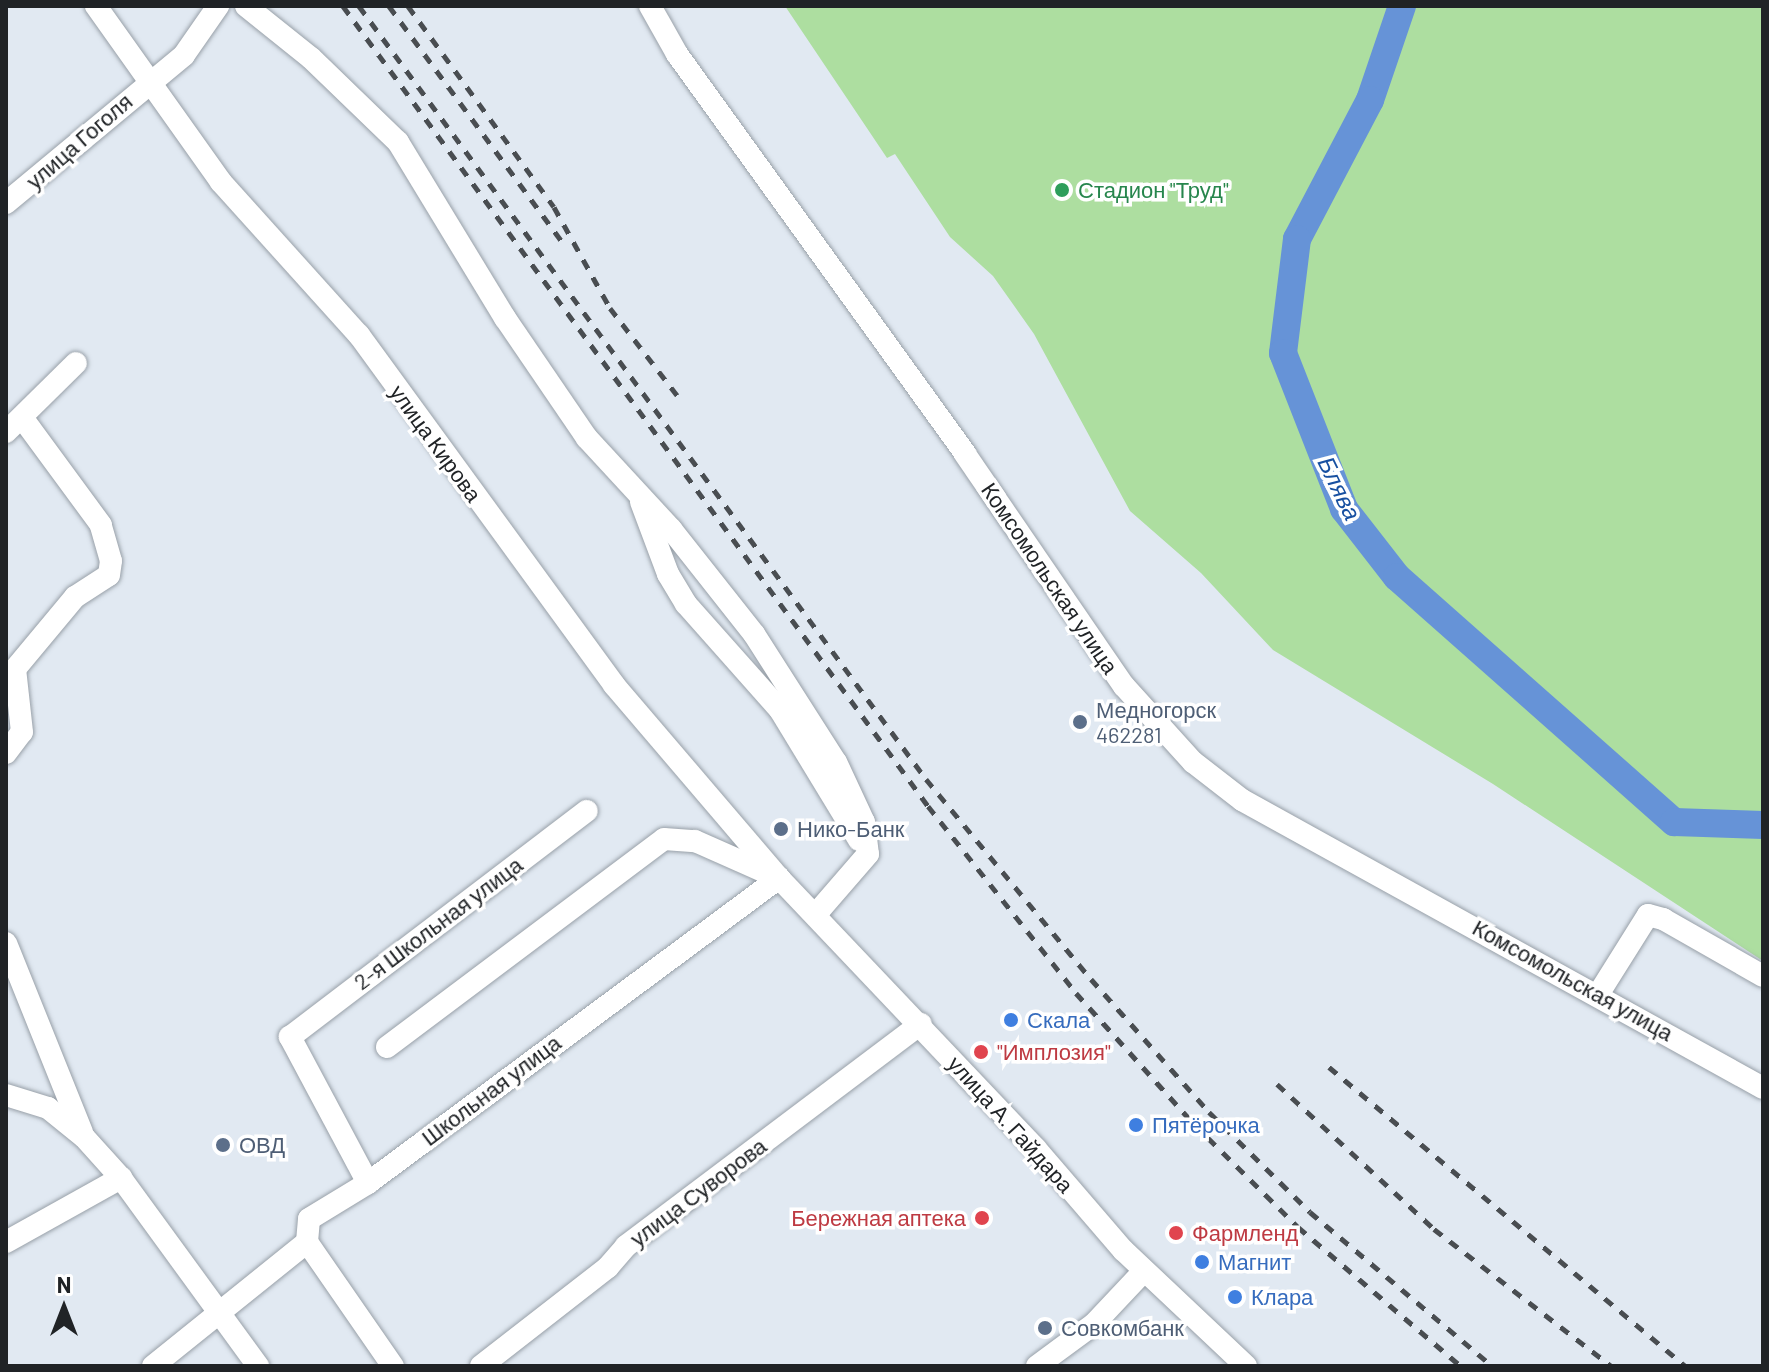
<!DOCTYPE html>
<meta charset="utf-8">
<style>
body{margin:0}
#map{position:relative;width:1769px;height:1372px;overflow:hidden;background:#e1e9f2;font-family:Barlow,sans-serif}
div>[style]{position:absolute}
.green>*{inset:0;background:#addea0}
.river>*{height:28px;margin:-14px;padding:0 14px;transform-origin:14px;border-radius:14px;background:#6693d7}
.roads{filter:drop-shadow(0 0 2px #98a0a8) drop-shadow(0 0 2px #98a0a8)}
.minor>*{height:22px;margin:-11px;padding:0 11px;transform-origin:11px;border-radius:11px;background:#fff}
.rail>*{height:5px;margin-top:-2.5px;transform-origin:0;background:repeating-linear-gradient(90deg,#494d51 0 10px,transparent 0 20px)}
.dots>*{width:22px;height:22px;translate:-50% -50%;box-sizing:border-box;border:4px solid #fff;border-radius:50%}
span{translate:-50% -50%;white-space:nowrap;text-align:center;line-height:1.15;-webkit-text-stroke:7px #fff;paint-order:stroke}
.street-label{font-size:22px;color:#202326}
.leisure-label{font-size:22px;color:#27864d}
.left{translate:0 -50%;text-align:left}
.service-label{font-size:22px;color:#4e5e75}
.shop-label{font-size:22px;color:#366cbe}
.health-label{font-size:22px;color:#be3a42}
.right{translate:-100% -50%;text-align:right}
.water-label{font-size:24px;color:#1850a1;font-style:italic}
.frame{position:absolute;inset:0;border:8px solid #202326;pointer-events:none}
.north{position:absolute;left:24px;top:1268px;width:80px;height:80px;-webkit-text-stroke:6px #fff;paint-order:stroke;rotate:0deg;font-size:22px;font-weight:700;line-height:32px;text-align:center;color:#202326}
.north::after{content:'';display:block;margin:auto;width:28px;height:36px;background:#202326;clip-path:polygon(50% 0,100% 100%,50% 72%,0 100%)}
</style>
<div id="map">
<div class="green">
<i style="clip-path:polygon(785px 6px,1763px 6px,1763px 961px,1493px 784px,1273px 650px,1201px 573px,1130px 511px,1034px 334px,993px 276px,950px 237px,895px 154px,887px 158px)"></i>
</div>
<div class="river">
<i style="left:1402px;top:6px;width:99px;rotate:108.8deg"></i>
<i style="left:1370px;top:100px;width:157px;rotate:117.7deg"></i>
<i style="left:1297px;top:239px;width:115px;rotate:97deg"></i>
<i style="left:1283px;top:353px;width:168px;rotate:68.6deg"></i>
<i style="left:1344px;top:509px;width:86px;rotate:52.1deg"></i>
<i style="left:1397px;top:577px;width:370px;rotate:41.5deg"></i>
<i style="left:1674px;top:822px;width:89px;rotate:1.9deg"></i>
</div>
<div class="roads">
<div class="minor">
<i style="left:96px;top:6px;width:216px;rotate:54.6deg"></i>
<i style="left:221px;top:182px;width:206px;rotate:48deg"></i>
<i style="left:359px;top:335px;width:433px;rotate:53.9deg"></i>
<i style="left:614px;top:685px;width:254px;rotate:49.5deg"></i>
<i style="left:779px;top:878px;width:373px;rotate:46.5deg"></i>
<i style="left:1036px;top:1149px;width:133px;rotate:49.3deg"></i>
<i style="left:1123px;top:1250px;width:169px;rotate:43.3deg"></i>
<i style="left:246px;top:6px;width:83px;rotate:38.7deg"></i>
<i style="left:311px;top:58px;width:121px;rotate:44deg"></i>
<i style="left:398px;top:142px;width:206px;rotate:58.7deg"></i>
<i style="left:505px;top:318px;width:145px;rotate:55.7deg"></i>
<i style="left:587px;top:438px;width:124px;rotate:47.3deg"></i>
<i style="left:671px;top:529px;width:134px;rotate:51.7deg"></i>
<i style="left:754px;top:634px;width:152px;rotate:57.4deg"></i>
<i style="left:836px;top:762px;width:66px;rotate:65deg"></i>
<i style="left:864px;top:822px;width:32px;rotate:83deg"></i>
<i style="left:868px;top:854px;width:79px;rotate:130.9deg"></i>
<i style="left:650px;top:6px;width:55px;rotate:60.6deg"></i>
<i style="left:677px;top:54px;width:493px;rotate:54.2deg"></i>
<i style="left:965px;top:454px;width:281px;rotate:55.6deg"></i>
<i style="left:1124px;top:686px;width:103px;rotate:47.8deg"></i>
<i style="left:1193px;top:762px;width:62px;rotate:37.8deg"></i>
<i style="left:1242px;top:800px;width:595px;rotate:28.93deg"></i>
<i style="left:6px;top:203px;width:231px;rotate:-39.7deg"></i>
<i style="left:184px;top:55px;width:60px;rotate:-55.2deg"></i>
<i style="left:6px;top:432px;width:98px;rotate:-44.6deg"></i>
<i style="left:641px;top:502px;width:77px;rotate:69.4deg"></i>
<i style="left:668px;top:574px;width:35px;rotate:59deg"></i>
<i style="left:686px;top:604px;width:142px;rotate:48.4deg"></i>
<i style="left:780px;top:710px;width:152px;rotate:58.7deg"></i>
<i style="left:6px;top:753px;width:26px;rotate:-53deg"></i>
<i style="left:22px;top:732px;width:63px;rotate:-96.3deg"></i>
<i style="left:15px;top:669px;width:94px;rotate:-50.2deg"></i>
<i style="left:75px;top:597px;width:40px;rotate:-32.9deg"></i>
<i style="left:109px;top:575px;width:14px;rotate:-82deg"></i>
<i style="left:111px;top:561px;width:37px;rotate:-106deg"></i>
<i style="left:101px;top:525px;width:132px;rotate:-126.3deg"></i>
<i style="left:6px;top:943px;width:204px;rotate:68.1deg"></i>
<i style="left:1599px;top:993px;width:92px;rotate:-57.9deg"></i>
<i style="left:1648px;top:915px;width:16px;rotate:15deg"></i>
<i style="left:1663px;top:919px;width:115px;rotate:29.7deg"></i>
<i style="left:387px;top:1047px;width:346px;rotate:-36.9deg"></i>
<i style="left:664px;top:839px;width:31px;rotate:4deg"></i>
<i style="left:695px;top:841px;width:86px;rotate:23.9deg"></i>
<i style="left:6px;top:1095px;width:44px;rotate:17.2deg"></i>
<i style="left:48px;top:1108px;width:46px;rotate:38.9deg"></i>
<i style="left:84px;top:1137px;width:55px;rotate:47.9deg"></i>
<i style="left:121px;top:1178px;width:233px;rotate:53.9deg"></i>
<i style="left:368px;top:1183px;width:166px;rotate:-118.1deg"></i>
<i style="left:290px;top:1037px;width:373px;rotate:-37.3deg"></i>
<i style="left:6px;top:1242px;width:132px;rotate:-29.1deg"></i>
<i style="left:307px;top:1242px;width:151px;rotate:55.3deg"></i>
<i style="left:153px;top:1366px;width:198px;rotate:-38.8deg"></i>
<i style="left:307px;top:1242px;width:23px;rotate:-85deg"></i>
<i style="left:309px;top:1219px;width:69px;rotate:-31.4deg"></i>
<i style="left:368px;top:1183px;width:512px;rotate:-36.58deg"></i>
<i style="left:481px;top:1366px;width:161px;rotate:-37.9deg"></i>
<i style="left:608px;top:1267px;width:28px;rotate:-49deg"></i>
<i style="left:626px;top:1246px;width:369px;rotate:-37deg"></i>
<i style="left:1037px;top:1366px;width:71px;rotate:-36.4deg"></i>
<i style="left:1094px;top:1324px;width:71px;rotate:-46.7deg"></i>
</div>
</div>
<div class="rail">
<i style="left:343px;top:6px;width:991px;rotate:53.82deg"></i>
<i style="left:928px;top:806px;width:238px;rotate:51.6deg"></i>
<i style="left:1076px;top:993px;width:176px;rotate:48deg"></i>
<i style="left:1194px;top:1124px;width:146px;rotate:44.7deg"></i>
<i style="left:1298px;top:1227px;width:214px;rotate:40.5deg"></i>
<i style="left:359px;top:6px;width:959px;rotate:53.74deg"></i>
<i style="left:926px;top:779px;width:259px;rotate:50.5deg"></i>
<i style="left:1091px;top:979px;width:178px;rotate:48.4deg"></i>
<i style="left:1209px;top:1112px;width:142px;rotate:44.7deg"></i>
<i style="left:1310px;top:1212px;width:238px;rotate:40.2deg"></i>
<i style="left:389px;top:6px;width:298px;rotate:53.7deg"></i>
<i style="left:408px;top:6px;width:248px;rotate:54deg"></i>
<i style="left:554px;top:207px;width:115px;rotate:61deg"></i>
<i style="left:610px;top:308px;width:110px;rotate:52.4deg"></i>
<i style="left:1329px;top:1067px;width:465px;rotate:40deg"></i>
<i style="left:1277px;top:1084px;width:214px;rotate:42.7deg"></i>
<i style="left:1434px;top:1229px;width:224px;rotate:37.7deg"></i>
</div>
<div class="dots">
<i style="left:1062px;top:190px;background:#2e9e5b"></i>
<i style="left:1080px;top:722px;background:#5c6f8a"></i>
<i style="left:781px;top:829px;background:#5c6f8a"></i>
<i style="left:1011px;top:1020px;background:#3f7fe0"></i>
<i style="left:981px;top:1052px;background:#e0444e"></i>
<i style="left:1136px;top:1125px;background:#3f7fe0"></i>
<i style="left:223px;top:1145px;background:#5c6f8a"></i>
<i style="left:982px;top:1218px;background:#e0444e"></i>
<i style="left:1176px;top:1233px;background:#e0444e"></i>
<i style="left:1202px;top:1262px;background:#3f7fe0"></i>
<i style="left:1235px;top:1297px;background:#3f7fe0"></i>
<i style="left:1045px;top:1328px;background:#5c6f8a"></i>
</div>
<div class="street-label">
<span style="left:79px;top:141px;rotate:-41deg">улица Гоголя</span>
<span style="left:436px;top:443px;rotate:54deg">улица Кирова</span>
<span style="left:1050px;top:578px;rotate:56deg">Комсомольская улица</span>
<span style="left:438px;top:923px;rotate:-37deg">2-я Школьная улица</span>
<span style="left:1573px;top:980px;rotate:29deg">Комсомольская улица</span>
<span style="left:491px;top:1090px;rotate:-37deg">Школьная улица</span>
<span style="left:1011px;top:1124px;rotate:48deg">улица А. Гайдара</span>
<span style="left:698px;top:1192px;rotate:-37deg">улица Суворова</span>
</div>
<div class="leisure-label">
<span class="left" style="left:1078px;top:190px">Стадион "Труд"</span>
</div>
<div class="service-label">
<span class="left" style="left:1096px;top:722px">Медногорск<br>462281</span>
<span class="left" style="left:797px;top:829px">Нико-Банк</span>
<span class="left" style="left:239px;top:1145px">ОВД</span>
<span class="left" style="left:1061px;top:1328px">Совкомбанк</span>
</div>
<div class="shop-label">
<span class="left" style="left:1027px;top:1020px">Скала</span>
<span class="left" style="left:1152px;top:1125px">Пятёрочка</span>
<span class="left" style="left:1218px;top:1262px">Магнит</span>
<span class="left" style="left:1251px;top:1297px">Клара</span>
</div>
<div class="health-label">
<span class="left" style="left:997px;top:1052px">"Имплозия"</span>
<span class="right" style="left:966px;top:1218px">Бережная аптека</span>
<span class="left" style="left:1192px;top:1233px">Фармленд</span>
</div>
<div class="water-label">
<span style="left:1340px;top:488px;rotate:64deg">Блява</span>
</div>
<div class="frame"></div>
<div class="north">N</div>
</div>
